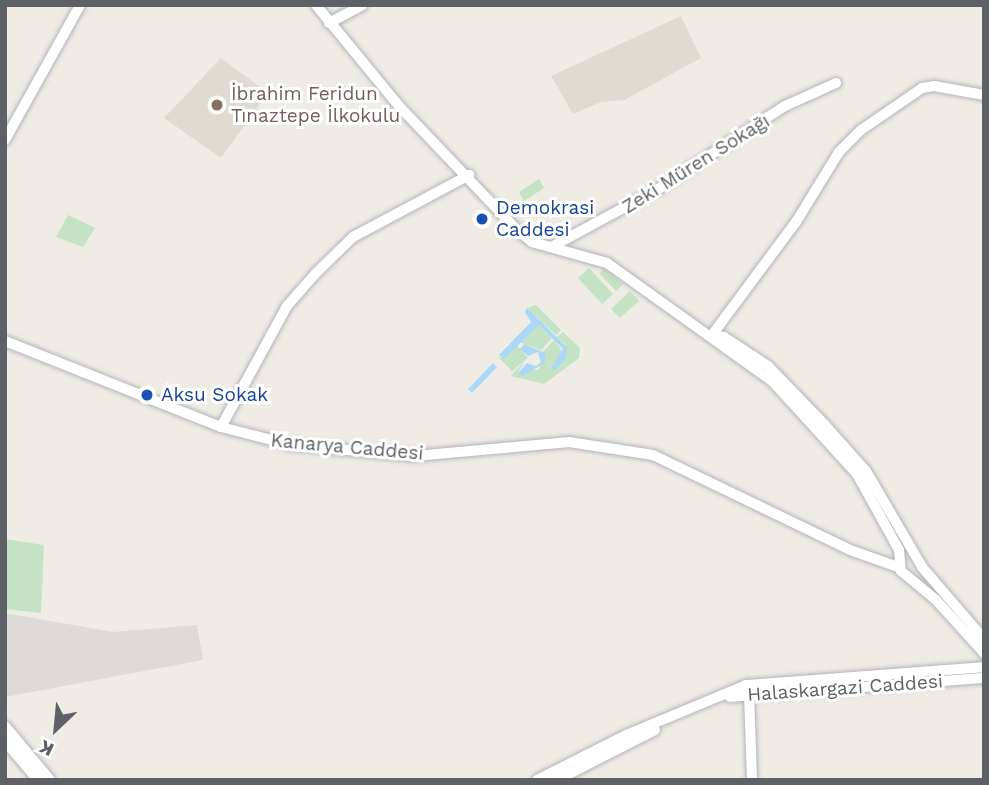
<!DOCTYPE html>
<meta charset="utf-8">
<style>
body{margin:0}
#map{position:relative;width:989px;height:785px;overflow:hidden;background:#eeece5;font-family:"Work Sans",sans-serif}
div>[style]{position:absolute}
.industrial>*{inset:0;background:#dddbd7}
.education>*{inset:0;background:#dedbd3}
.green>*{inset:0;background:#c4e3c4}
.water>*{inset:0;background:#acd8f8}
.roads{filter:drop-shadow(0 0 2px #b2b5b9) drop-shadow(0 0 2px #b2b5b9)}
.tertiary>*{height:10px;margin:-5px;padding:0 5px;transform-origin:5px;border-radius:5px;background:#fff}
.secondary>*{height:10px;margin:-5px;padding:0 5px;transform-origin:5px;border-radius:5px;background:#fff}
.dots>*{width:19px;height:19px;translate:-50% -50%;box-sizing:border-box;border:4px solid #fff;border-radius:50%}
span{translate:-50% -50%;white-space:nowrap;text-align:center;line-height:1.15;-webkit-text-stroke:6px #fff;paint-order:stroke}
.education-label{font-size:19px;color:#785e54}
.left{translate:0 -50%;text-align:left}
.street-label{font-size:19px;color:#5d6064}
.transit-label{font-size:19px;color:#164399}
.frame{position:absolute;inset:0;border:7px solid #5d6064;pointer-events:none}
.north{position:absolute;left:21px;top:694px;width:70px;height:70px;-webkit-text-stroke:5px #fff;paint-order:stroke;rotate:206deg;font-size:19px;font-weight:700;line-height:28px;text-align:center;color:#5d6064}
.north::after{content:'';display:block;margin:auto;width:24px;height:32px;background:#5d6064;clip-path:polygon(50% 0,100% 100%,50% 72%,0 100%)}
</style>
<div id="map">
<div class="industrial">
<i style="clip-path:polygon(5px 613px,113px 632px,197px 625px,203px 660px,5px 697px)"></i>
</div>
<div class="education">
<i style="clip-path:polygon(681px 16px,701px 58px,624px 100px,601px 102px,573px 114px,551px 76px)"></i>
<i style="clip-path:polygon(221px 58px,268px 93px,221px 158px,164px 118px)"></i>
</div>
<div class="green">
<i style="clip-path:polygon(539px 179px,544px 188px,524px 201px,519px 192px)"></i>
<i style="clip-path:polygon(68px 215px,95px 228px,83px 247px,56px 237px)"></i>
<i style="clip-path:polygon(589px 268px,613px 294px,602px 304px,578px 278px)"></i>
<i style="clip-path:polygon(604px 269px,623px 284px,616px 291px,599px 273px)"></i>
<i style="clip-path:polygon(630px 291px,639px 301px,620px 318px,611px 309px)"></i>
<i style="clip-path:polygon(536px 305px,561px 330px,556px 335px,527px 308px)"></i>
<i style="clip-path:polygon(539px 325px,552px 338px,541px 350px,519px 342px)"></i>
<i style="clip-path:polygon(563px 332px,580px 348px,579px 358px,544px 384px,511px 376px,525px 360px,518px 372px,522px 376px,528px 369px,539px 370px,543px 352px,554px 340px,563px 352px,551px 368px,554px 371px,566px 359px,565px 344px,557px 337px)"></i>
<i style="clip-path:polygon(517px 345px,528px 358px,512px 371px,498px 357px,504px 358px)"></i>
<i style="clip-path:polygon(5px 539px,44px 545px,41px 613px,5px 609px)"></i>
</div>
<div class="water">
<i style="clip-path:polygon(527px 308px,567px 347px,566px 359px,554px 371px,551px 368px,563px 349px,539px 325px,504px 359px,499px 355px,531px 322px,525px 312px)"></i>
<i style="clip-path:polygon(524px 344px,545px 353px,545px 363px,522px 376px,518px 373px,527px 363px,536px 366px,541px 362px,538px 352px,528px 356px,520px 349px)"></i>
<i style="clip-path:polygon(493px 363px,497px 367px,472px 393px,468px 389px)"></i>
</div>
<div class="roads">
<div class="tertiary">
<i style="left:329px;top:23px;width:38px;rotate:-28deg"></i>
<i style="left:5px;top:140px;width:154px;rotate:-60.9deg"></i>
<i style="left:555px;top:245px;width:119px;rotate:-28.5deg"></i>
<i style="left:660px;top:188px;width:149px;rotate:-33.3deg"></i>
<i style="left:785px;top:106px;width:56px;rotate:-24.3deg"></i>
<i style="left:712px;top:335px;width:141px;rotate:-53.4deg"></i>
<i style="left:796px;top:222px;width:82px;rotate:-58.4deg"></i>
<i style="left:839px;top:152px;width:31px;rotate:-45deg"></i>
<i style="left:861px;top:130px;width:74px;rotate:-34.5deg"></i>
<i style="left:922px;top:88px;width:12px;rotate:-9deg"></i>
<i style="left:934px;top:86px;width:51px;rotate:10.2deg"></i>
<i style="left:221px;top:427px;width:138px;rotate:-61.4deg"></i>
<i style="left:287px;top:306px;width:44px;rotate:-48.7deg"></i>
<i style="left:316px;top:273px;width:52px;rotate:-44.2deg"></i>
<i style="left:353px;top:237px;width:132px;rotate:-28.1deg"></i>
<i style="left:749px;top:693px;width:87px;rotate:88deg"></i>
</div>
<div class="secondary">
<i style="left:316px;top:5px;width:131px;rotate:50.6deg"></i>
<i style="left:399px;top:106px;width:170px;rotate:46.4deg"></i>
<i style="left:516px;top:229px;width:21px;rotate:39deg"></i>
<i style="left:532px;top:242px;width:78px;rotate:15.6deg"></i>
<i style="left:607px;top:263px;width:204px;rotate:35.6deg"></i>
<i style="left:773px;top:382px;width:125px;rotate:47.6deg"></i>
<i style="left:857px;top:474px;width:87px;rotate:61.1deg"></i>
<i style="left:899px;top:550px;width:21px;rotate:85deg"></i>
<i style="left:901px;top:571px;width:45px;rotate:39.6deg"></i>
<i style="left:936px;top:600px;width:72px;rotate:47.8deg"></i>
<i style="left:712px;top:335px;width:12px;rotate:9deg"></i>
<i style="left:724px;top:337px;width:53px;rotate:33.4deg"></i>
<i style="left:768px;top:366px;width:82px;rotate:46deg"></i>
<i style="left:825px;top:425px;width:62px;rotate:48.3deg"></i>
<i style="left:866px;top:471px;width:111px;rotate:59.7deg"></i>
<i style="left:922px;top:567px;width:95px;rotate:49.3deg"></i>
<i style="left:5px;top:341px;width:232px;rotate:21.7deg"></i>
<i style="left:221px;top:427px;width:72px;rotate:14.4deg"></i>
<i style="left:291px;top:445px;width:124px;rotate:5.1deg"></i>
<i style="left:415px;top:456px;width:155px;rotate:-5.2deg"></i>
<i style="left:569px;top:442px;width:85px;rotate:8.8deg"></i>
<i style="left:653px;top:455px;width:219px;rotate:25.7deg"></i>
<i style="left:850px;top:550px;width:51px;rotate:19.5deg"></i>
<i style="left:730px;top:697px;width:255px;rotate:-4.3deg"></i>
<i style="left:5px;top:726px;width:70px;rotate:50.2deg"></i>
<i style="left:5px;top:741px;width:51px;rotate:49.8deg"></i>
<i style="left:537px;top:780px;width:100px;rotate:-26.8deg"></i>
<i style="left:626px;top:735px;width:130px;rotate:-22.6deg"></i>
<i style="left:746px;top:685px;width:239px;rotate:-4.3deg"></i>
<i style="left:557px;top:780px;width:110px;rotate:-27deg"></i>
</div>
</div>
<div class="dots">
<i style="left:217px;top:105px;background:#8d6e63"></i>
<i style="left:482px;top:219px;background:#1a4fb4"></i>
<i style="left:147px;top:395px;background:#1a4fb4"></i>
</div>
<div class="education-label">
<span class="left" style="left:231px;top:105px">İbrahim Feridun<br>Tınaztepe İlkokulu</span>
</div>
<div class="street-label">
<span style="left:696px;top:164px;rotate:-32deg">Zeki Müren Sokağı</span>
<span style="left:347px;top:447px;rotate:5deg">Kanarya Caddesi</span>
<span style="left:845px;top:688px;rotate:-4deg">Halaskargazi Caddesi</span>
</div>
<div class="transit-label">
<span class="left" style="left:496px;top:219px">Demokrasi<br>Caddesi</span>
<span class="left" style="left:161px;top:395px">Aksu Sokak</span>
</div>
<div class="frame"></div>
<div class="north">K</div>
</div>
